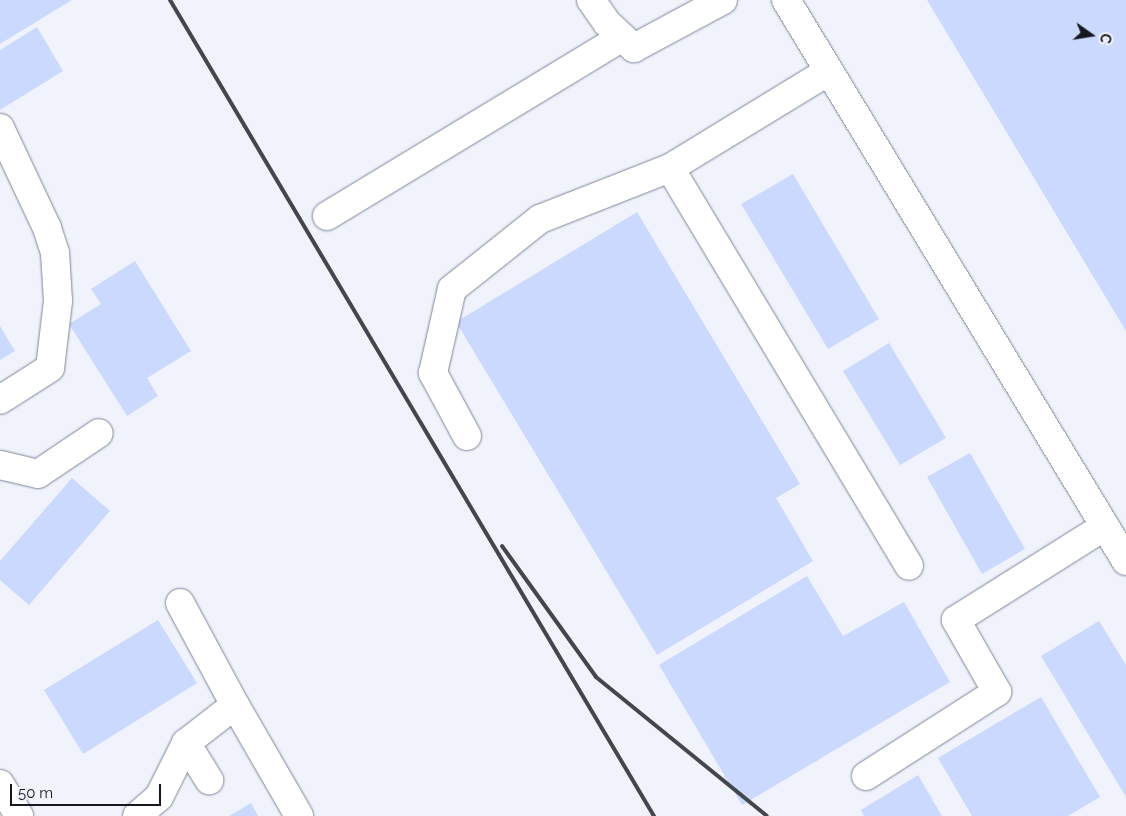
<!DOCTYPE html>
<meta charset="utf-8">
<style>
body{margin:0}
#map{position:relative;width:1126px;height:816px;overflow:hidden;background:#f0f3fc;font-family:Raleway,sans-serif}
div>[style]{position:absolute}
.building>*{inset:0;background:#cbd9fe}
.roads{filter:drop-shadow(0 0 1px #7f8698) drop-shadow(0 0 1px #7f8698)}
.minor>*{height:28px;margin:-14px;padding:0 14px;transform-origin:14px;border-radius:14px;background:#fff}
.rail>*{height:4px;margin:-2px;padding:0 2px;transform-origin:2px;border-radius:2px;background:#43464d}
span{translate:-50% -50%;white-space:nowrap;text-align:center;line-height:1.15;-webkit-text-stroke:5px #f0f3fc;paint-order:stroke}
.north{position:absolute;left:1066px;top:10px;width:50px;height:50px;-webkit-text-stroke:4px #f0f3fc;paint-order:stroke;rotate:103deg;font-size:14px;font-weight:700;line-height:20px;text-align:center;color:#16181f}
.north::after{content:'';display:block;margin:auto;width:18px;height:22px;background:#16181f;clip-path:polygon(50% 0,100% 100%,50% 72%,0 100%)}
.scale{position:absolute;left:10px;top:784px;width:151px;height:22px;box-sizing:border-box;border:2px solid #16181f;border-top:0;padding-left:6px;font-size:15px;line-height:18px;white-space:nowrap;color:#16181f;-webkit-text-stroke:4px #f0f3fc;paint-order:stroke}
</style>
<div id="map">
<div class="building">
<i style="clip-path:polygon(0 0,72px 0,0 44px)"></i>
<i style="clip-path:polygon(927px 0,1126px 0,1126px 331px)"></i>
<i style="clip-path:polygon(37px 27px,63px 71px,0 110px,0 50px)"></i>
<i style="clip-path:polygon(793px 174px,879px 319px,828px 349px,741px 204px)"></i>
<i style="clip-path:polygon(637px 212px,800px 484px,776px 498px,813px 561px,657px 655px,456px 322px)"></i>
<i style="clip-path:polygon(135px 261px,191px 351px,147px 378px,158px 396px,127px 416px,69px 324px,101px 304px,91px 289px)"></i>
<i style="clip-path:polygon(0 326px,15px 351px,0 360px)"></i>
<i style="clip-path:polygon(889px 343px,946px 438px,900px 465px,843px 371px)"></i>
<i style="clip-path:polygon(970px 453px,1025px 549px,982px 574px,927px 477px)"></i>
<i style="clip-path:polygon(72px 478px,110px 511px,29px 605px,0 580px,0 561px)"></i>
<i style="clip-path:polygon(807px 576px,843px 636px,904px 602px,950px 682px,742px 805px,659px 665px)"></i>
<i style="clip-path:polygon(158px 620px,197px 683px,83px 754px,44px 690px)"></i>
<i style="clip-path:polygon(1099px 621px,1126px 665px,1126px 797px,1041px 656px)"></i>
<i style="clip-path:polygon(1041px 697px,1100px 797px,1068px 816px,972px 816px,938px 758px)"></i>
<i style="clip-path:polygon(918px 775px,942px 816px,864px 816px,861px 810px)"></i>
<i style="clip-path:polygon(251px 803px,258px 816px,229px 816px)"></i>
</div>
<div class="roads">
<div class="minor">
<i style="left:591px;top:0;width:28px;rotate:55deg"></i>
<i style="left:607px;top:23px;width:37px;rotate:43deg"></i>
<i style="left:634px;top:48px;width:101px;rotate:-28.3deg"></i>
<i style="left:786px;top:0;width:656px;rotate:58.78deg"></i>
<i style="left:829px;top:71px;width:186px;rotate:148.6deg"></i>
<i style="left:670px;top:168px;width:464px;rotate:59deg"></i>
<i style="left:0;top:128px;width:110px;rotate:64.8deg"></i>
<i style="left:47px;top:228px;width:26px;rotate:72deg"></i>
<i style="left:55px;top:253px;width:48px;rotate:86.4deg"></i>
<i style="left:58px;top:301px;width:67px;rotate:96.8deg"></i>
<i style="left:50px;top:368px;width:59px;rotate:147.4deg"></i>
<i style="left:327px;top:216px;width:345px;rotate:-31.2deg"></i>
<i style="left:467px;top:436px;width:72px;rotate:-118.4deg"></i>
<i style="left:433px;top:373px;width:86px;rotate:-77.3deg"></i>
<i style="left:452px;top:289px;width:112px;rotate:-38.5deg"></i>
<i style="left:540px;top:219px;width:140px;rotate:-21.4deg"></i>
<i style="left:0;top:465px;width:39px;rotate:13deg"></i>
<i style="left:38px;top:474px;width:73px;rotate:-33.9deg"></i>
<i style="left:180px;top:603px;width:116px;rotate:61.7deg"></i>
<i style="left:186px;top:743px;width:62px;rotate:-37.8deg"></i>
<i style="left:235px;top:705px;width:128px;rotate:60deg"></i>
<i style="left:866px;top:776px;width:156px;rotate:-32.7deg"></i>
<i style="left:997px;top:692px;width:83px;rotate:-119.7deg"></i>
<i style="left:956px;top:620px;width:176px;rotate:-32.2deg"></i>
<i style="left:0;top:784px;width:37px;rotate:59deg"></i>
<i style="left:137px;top:816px;width:29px;rotate:-41deg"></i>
<i style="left:159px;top:797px;width:60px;rotate:-63.4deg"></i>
<i style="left:186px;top:743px;width:44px;rotate:58.1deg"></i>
</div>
</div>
<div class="rail">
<i style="left:170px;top:0;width:949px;rotate:59.33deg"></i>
<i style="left:502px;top:546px;width:161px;rotate:54.3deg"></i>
<i style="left:596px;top:677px;width:220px;rotate:39.1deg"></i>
</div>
<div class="north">С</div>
<div class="scale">50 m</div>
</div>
